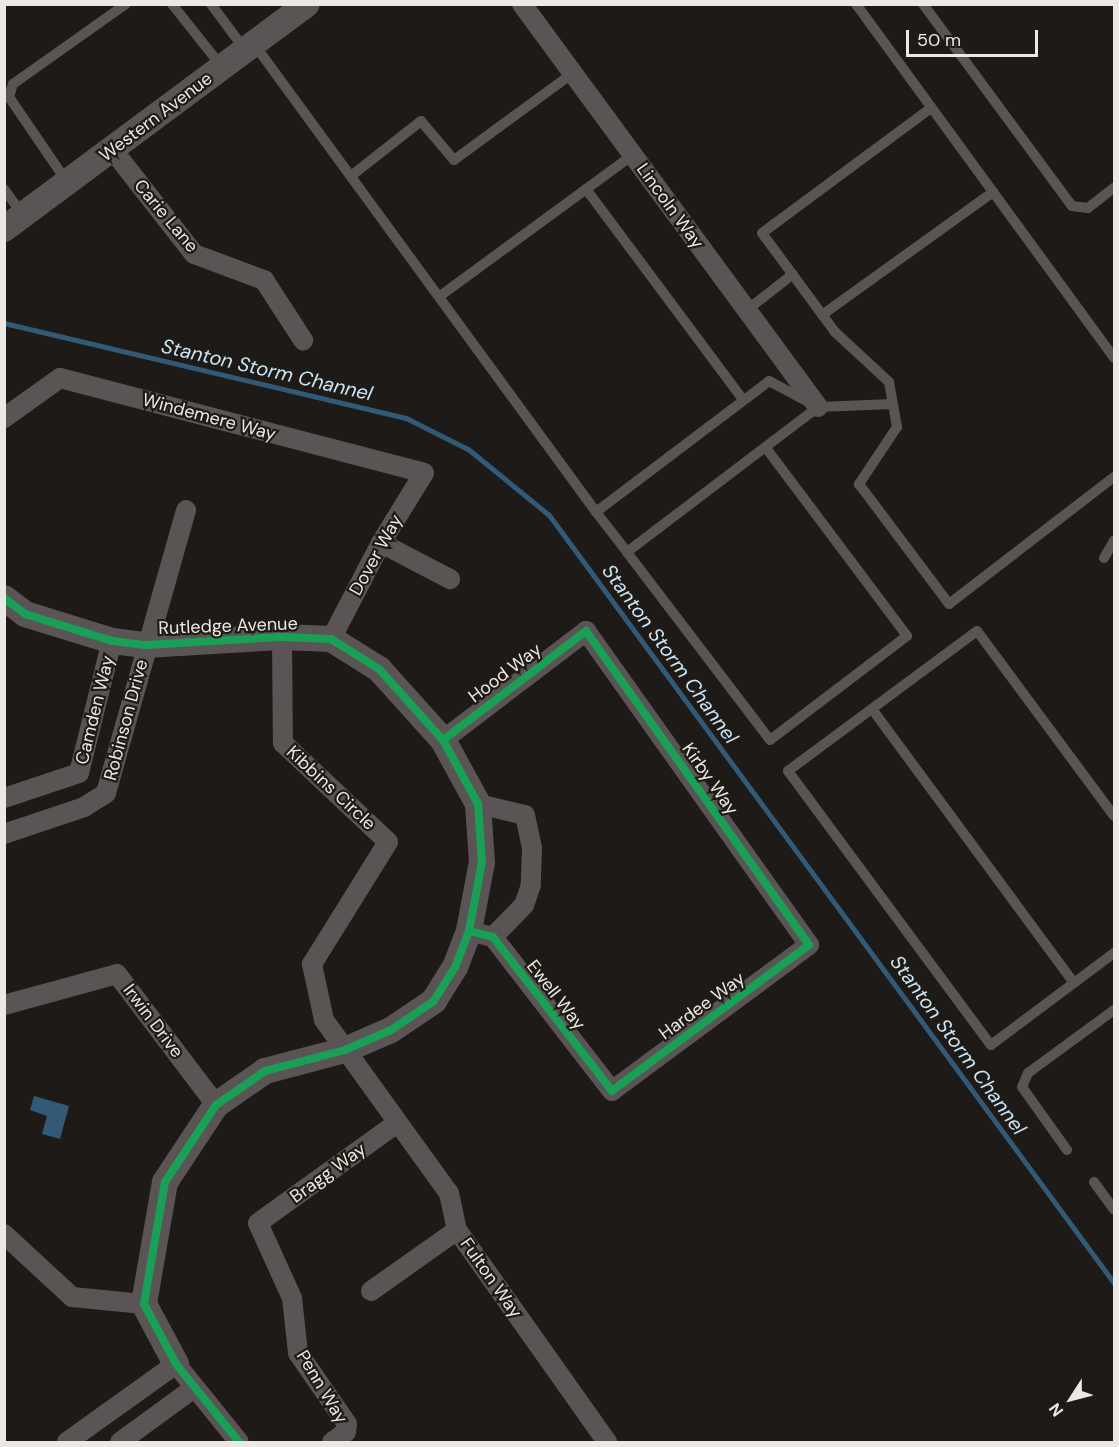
<!DOCTYPE html>
<style>
body{margin:0}
#map{position:relative;width:1119px;height:1447px;overflow:hidden;background:#1d1a17;font-family:"DM Sans",sans-serif}
div>[style]{position:absolute}
.water>*{inset:0;background:#325a77}
.stream>*{height:5px;margin:-2.5px;padding:0 2.5px;transform-origin:2.5px;border-radius:2.5px;background:#325a77}
.service>*{height:10px;margin:-5px;padding:0 5px;transform-origin:5px;border-radius:5px;background:#5b5454}
.minor>*{height:20px;margin:-10px;padding:0 10px;transform-origin:10px;border-radius:10px;background:#5b5454}
.tertiary>*{height:26px;margin:-13px;padding:0 13px;transform-origin:13px;border-radius:13px;background:#5b5454}
.cycleway>*{height:8px;margin:-4px;padding:0 4px;transform-origin:4px;border-radius:4px;background:#1a9f57}
span{translate:-50% -50%;white-space:nowrap;text-align:center;line-height:1.15;-webkit-text-stroke:4.5px #1f1b15;paint-order:stroke}
.street-label{font-size:18px;color:#ece9e5}
.water-label{font-size:20px;color:#cae5fa;font-style:italic}
.frame{position:absolute;inset:0;border:6px solid #ece9e5;pointer-events:none}
.north{position:absolute;left:1041px;top:1369px;width:60px;height:60px;-webkit-text-stroke:4px #1f1b15;paint-order:stroke;rotate:234deg;font-size:16px;font-weight:700;line-height:24px;text-align:center;color:#ece9e5}
.north::after{content:'';display:block;margin:auto;width:21px;height:27px;background:#ece9e5;clip-path:polygon(50% 0,100% 100%,50% 72%,0 100%)}
.scale{position:absolute;left:906px;top:30px;width:132px;height:27px;box-sizing:border-box;border:3px solid #ece9e5;border-top:0;padding-left:8px;font-size:18px;line-height:21px;white-space:nowrap;color:#ece9e5;-webkit-text-stroke:4px #1f1b15;paint-order:stroke}
</style>
<div id="map">
<div class="water">
<i style="clip-path:polygon(34px 1096px,69px 1106px,60px 1139px,42px 1134px,47px 1116px,30px 1110px)"></i>
</div>
<div class="stream">
<i style="left:4px;top:323px;width:413px;rotate:13.3deg"></i>
<i style="left:406px;top:418px;width:69px;rotate:26.6deg"></i>
<i style="left:468px;top:449px;width:104px;rotate:39.2deg"></i>
<i style="left:549px;top:515px;width:953px;rotate:53.66deg"></i>
</div>
<div class="service">
<i style="left:172px;top:4px;width:80px;rotate:51.6deg"></i>
<i style="left:211px;top:4px;width:57px;rotate:53.5deg"></i>
<i style="left:856px;top:4px;width:438px;rotate:53.9deg"></i>
<i style="left:923px;top:4px;width:251px;rotate:53.6deg"></i>
<i style="left:1072px;top:206px;width:16px;rotate:7deg"></i>
<i style="left:1088px;top:208px;width:33px;rotate:-38deg"></i>
<i style="left:254px;top:44px;width:580px;rotate:53.84deg"></i>
<i style="left:596px;top:512px;width:217px;rotate:-37.1deg"></i>
<i style="left:769px;top:381px;width:55px;rotate:28deg"></i>
<i style="left:818px;top:407px;width:75px;rotate:-2.3deg"></i>
<i style="left:931px;top:108px;width:210px;rotate:143.5deg"></i>
<i style="left:762px;top:233px;width:123px;rotate:53.6deg"></i>
<i style="left:835px;top:332px;width:74px;rotate:42.8deg"></i>
<i style="left:889px;top:382px;width:46px;rotate:79.9deg"></i>
<i style="left:897px;top:427px;width:69px;rotate:123.7deg"></i>
<i style="left:859px;top:484px;width:150px;rotate:53.1deg"></i>
<i style="left:949px;top:604px;width:208px;rotate:-37.6deg"></i>
<i style="left:351px;top:176px;width:89px;rotate:-38.2deg"></i>
<i style="left:421px;top:121px;width:51px;rotate:49.8deg"></i>
<i style="left:454px;top:160px;width:147px;rotate:-36.2deg"></i>
<i style="left:67px;top:182px;width:103px;rotate:-124.3deg"></i>
<i style="left:9px;top:97px;width:14px;rotate:-73deg"></i>
<i style="left:13px;top:84px;width:138px;rotate:-35.3deg"></i>
<i style="left:4px;top:189px;width:32px;rotate:54deg"></i>
<i style="left:586px;top:189px;width:263px;rotate:53.3deg"></i>
<i style="left:440px;top:296px;width:239px;rotate:-36.2deg"></i>
<i style="left:747px;top:310px;width:58px;rotate:-38deg"></i>
<i style="left:822px;top:315px;width:211px;rotate:-35.7deg"></i>
<i style="left:766px;top:448px;width:235px;rotate:53.1deg"></i>
<i style="left:907px;top:636px;width:172px;rotate:142.8deg"></i>
<i style="left:770px;top:740px;width:236px;rotate:-127.3deg"></i>
<i style="left:627px;top:552px;width:240px;rotate:-37.2deg"></i>
<i style="left:596px;top:512px;width:51px;rotate:52.2deg"></i>
<i style="left:1104px;top:558px;width:20px;rotate:-60deg"></i>
<i style="left:872px;top:709px;width:340px;rotate:53.6deg"></i>
<i style="left:1114px;top:816px;width:230px;rotate:-126.5deg"></i>
<i style="left:977px;top:631px;width:235px;rotate:143.5deg"></i>
<i style="left:788px;top:771px;width:341px;rotate:53.5deg"></i>
<i style="left:991px;top:1045px;width:154px;rotate:-36.8deg"></i>
<i style="left:1067px;top:1150px;width:77px;rotate:-125.5deg"></i>
<i style="left:1022px;top:1087px;width:15px;rotate:-67deg"></i>
<i style="left:1028px;top:1073px;width:107px;rotate:-36.2deg"></i>
<i style="left:1094px;top:1182px;width:34px;rotate:54deg"></i>
</div>
<div class="minor">
<i style="left:522px;top:4px;width:500px;rotate:53.7deg"></i>
<i style="left:112px;top:149px;width:133px;rotate:52deg"></i>
<i style="left:194px;top:254px;width:75px;rotate:20.4deg"></i>
<i style="left:264px;top:280px;width:72px;rotate:57deg"></i>
<i style="left:4px;top:418px;width:69px;rotate:-35.5deg"></i>
<i style="left:60px;top:378px;width:376px;rotate:14.6deg"></i>
<i style="left:424px;top:473px;width:82px;rotate:121.6deg"></i>
<i style="left:381px;top:543px;width:108px;rotate:117.5deg"></i>
<i style="left:381px;top:543px;width:78px;rotate:27.6deg"></i>
<i style="left:282px;top:637px;width:106px;rotate:89.5deg"></i>
<i style="left:283px;top:743px;width:144px;rotate:43.3deg"></i>
<i style="left:388px;top:842px;width:144px;rotate:121.9deg"></i>
<i style="left:312px;top:964px;width:57px;rotate:77.9deg"></i>
<i style="left:324px;top:1020px;width:213px;rotate:54.2deg"></i>
<i style="left:449px;top:1193px;width:38px;rotate:78deg"></i>
<i style="left:457px;top:1230px;width:260px;rotate:54.7deg"></i>
<i style="left:443px;top:740px;width:180px;rotate:-37.3deg"></i>
<i style="left:586px;top:631px;width:385px;rotate:54.6deg"></i>
<i style="left:809px;top:945px;width:245px;rotate:143.5deg"></i>
<i style="left:612px;top:1091px;width:195px;rotate:-127.7deg"></i>
<i style="left:493px;top:937px;width:25px;rotate:-166deg"></i>
<i style="left:4px;top:798px;width:79px;rotate:-18.4deg"></i>
<i style="left:79px;top:773px;width:136px;rotate:-76deg"></i>
<i style="left:478px;top:804px;width:48px;rotate:13.2deg"></i>
<i style="left:525px;top:815px;width:34px;rotate:78deg"></i>
<i style="left:532px;top:848px;width:37px;rotate:92deg"></i>
<i style="left:531px;top:885px;width:21px;rotate:109deg"></i>
<i style="left:524px;top:905px;width:45px;rotate:134.1deg"></i>
<i style="left:4px;top:834px;width:84px;rotate:-18.6deg"></i>
<i style="left:84px;top:807px;width:26px;rotate:-32deg"></i>
<i style="left:106px;top:793px;width:294px;rotate:-74.2deg"></i>
<i style="left:4px;top:1005px;width:117px;rotate:-15.3deg"></i>
<i style="left:117px;top:974px;width:164px;rotate:52.9deg"></i>
<i style="left:4px;top:1234px;width:93px;rotate:42.8deg"></i>
<i style="left:72px;top:1297px;width:72px;rotate:5.6deg"></i>
<i style="left:371px;top:1291px;width:105px;rotate:-35.3deg"></i>
<i style="left:67px;top:1442px;width:134px;rotate:-35.6deg"></i>
<i style="left:176px;top:1364px;width:100px;rotate:51.1deg"></i>
<i style="left:120px;top:1442px;width:92px;rotate:-36.1deg"></i>
<i style="left:332px;top:1442px;width:17px;rotate:-36deg"></i>
<i style="left:346px;top:1432px;width:8px;rotate:-83deg"></i>
<i style="left:347px;top:1424px;width:86px;rotate:-124.6deg"></i>
<i style="left:298px;top:1353px;width:55px;rotate:-96.2deg"></i>
<i style="left:292px;top:1298px;width:82px;rotate:-114.4deg"></i>
<i style="left:258px;top:1223px;width:171px;rotate:-35.7deg"></i>
</div>
<div class="tertiary">
<i style="left:4px;top:229px;width:377px;rotate:-36.6deg"></i>
<i style="left:4px;top:598px;width:26px;rotate:37deg"></i>
<i style="left:25px;top:614px;width:91px;rotate:17.2deg"></i>
<i style="left:112px;top:641px;width:34px;rotate:7deg"></i>
<i style="left:146px;top:645px;width:136px;rotate:-3.4deg"></i>
<i style="left:282px;top:637px;width:49px;rotate:2.3deg"></i>
<i style="left:331px;top:639px;width:57px;rotate:32deg"></i>
<i style="left:379px;top:669px;width:96px;rotate:48deg"></i>
<i style="left:443px;top:740px;width:73px;rotate:61.3deg"></i>
<i style="left:478px;top:804px;width:58px;rotate:86.1deg"></i>
<i style="left:482px;top:862px;width:70px;rotate:100.7deg"></i>
<i style="left:469px;top:931px;width:39px;rotate:111deg"></i>
<i style="left:455px;top:967px;width:40px;rotate:122deg"></i>
<i style="left:434px;top:1001px;width:52px;rotate:146deg"></i>
<i style="left:391px;top:1030px;width:50px;rotate:156.5deg"></i>
<i style="left:345px;top:1050px;width:83px;rotate:165.3deg"></i>
<i style="left:265px;top:1071px;width:60px;rotate:145.2deg"></i>
<i style="left:216px;top:1105px;width:92px;rotate:123.5deg"></i>
<i style="left:165px;top:1182px;width:124px;rotate:99.8deg"></i>
<i style="left:144px;top:1304px;width:68px;rotate:61.9deg"></i>
</div>
<div class="cycleway">
<i style="left:4px;top:598px;width:26px;rotate:37deg"></i>
<i style="left:25px;top:614px;width:91px;rotate:17.2deg"></i>
<i style="left:112px;top:641px;width:34px;rotate:7deg"></i>
<i style="left:146px;top:645px;width:136px;rotate:-3.4deg"></i>
<i style="left:282px;top:637px;width:49px;rotate:2.3deg"></i>
<i style="left:331px;top:639px;width:57px;rotate:32deg"></i>
<i style="left:379px;top:669px;width:96px;rotate:48deg"></i>
<i style="left:443px;top:740px;width:73px;rotate:61.3deg"></i>
<i style="left:478px;top:804px;width:58px;rotate:86.1deg"></i>
<i style="left:482px;top:862px;width:70px;rotate:100.7deg"></i>
<i style="left:469px;top:931px;width:39px;rotate:111deg"></i>
<i style="left:455px;top:967px;width:40px;rotate:122deg"></i>
<i style="left:434px;top:1001px;width:52px;rotate:146deg"></i>
<i style="left:391px;top:1030px;width:50px;rotate:156.5deg"></i>
<i style="left:345px;top:1050px;width:83px;rotate:165.3deg"></i>
<i style="left:265px;top:1071px;width:60px;rotate:145.2deg"></i>
<i style="left:216px;top:1105px;width:92px;rotate:123.5deg"></i>
<i style="left:165px;top:1182px;width:124px;rotate:99.8deg"></i>
<i style="left:144px;top:1304px;width:68px;rotate:61.9deg"></i>
<i style="left:176px;top:1364px;width:100px;rotate:51.1deg"></i>
<i style="left:443px;top:740px;width:180px;rotate:-37.3deg"></i>
<i style="left:586px;top:631px;width:385px;rotate:54.6deg"></i>
<i style="left:809px;top:945px;width:245px;rotate:143.5deg"></i>
<i style="left:612px;top:1091px;width:195px;rotate:-127.7deg"></i>
<i style="left:493px;top:937px;width:25px;rotate:-166deg"></i>
</div>
<div class="street-label">
<span style="left:156px;top:117px;rotate:-37deg">Western Avenue</span>
<span style="left:670px;top:206px;rotate:54deg">Lincoln Way</span>
<span style="left:166px;top:216px;rotate:50deg">Carie Lane</span>
<span style="left:209px;top:417px;rotate:15deg">Windemere Way</span>
<span style="left:376px;top:555px;rotate:-61deg">Dover Way</span>
<span style="left:228px;top:626px;rotate:-2deg">Rutledge Avenue</span>
<span style="left:505px;top:673px;rotate:-37deg">Hood Way</span>
<span style="left:95px;top:710px;rotate:-76deg">Camden Way</span>
<span style="left:126px;top:720px;rotate:-75deg">Robinson Drive</span>
<span style="left:710px;top:779px;rotate:55deg">Kirby Way</span>
<span style="left:331px;top:788px;rotate:43deg">Kibbins Circle</span>
<span style="left:556px;top:995px;rotate:52deg">Ewell Way</span>
<span style="left:702px;top:1006px;rotate:-36deg">Hardee Way</span>
<span style="left:153px;top:1021px;rotate:53deg">Irwin Drive</span>
<span style="left:328px;top:1173px;rotate:-36deg">Bragg Way</span>
<span style="left:491px;top:1278px;rotate:55deg">Fulton Way</span>
<span style="left:322px;top:1387px;rotate:59deg">Penn Way</span>
</div>
<div class="water-label">
<span style="left:267px;top:370px;rotate:13deg">Stanton Storm Channel</span>
<span style="left:670px;top:654px;rotate:54deg">Stanton Storm Channel</span>
<span style="left:958px;top:1045px;rotate:54deg">Stanton Storm Channel</span>
</div>
<div class="frame"></div>
<div class="north">N</div>
<div class="scale">50 m</div>
</div>
